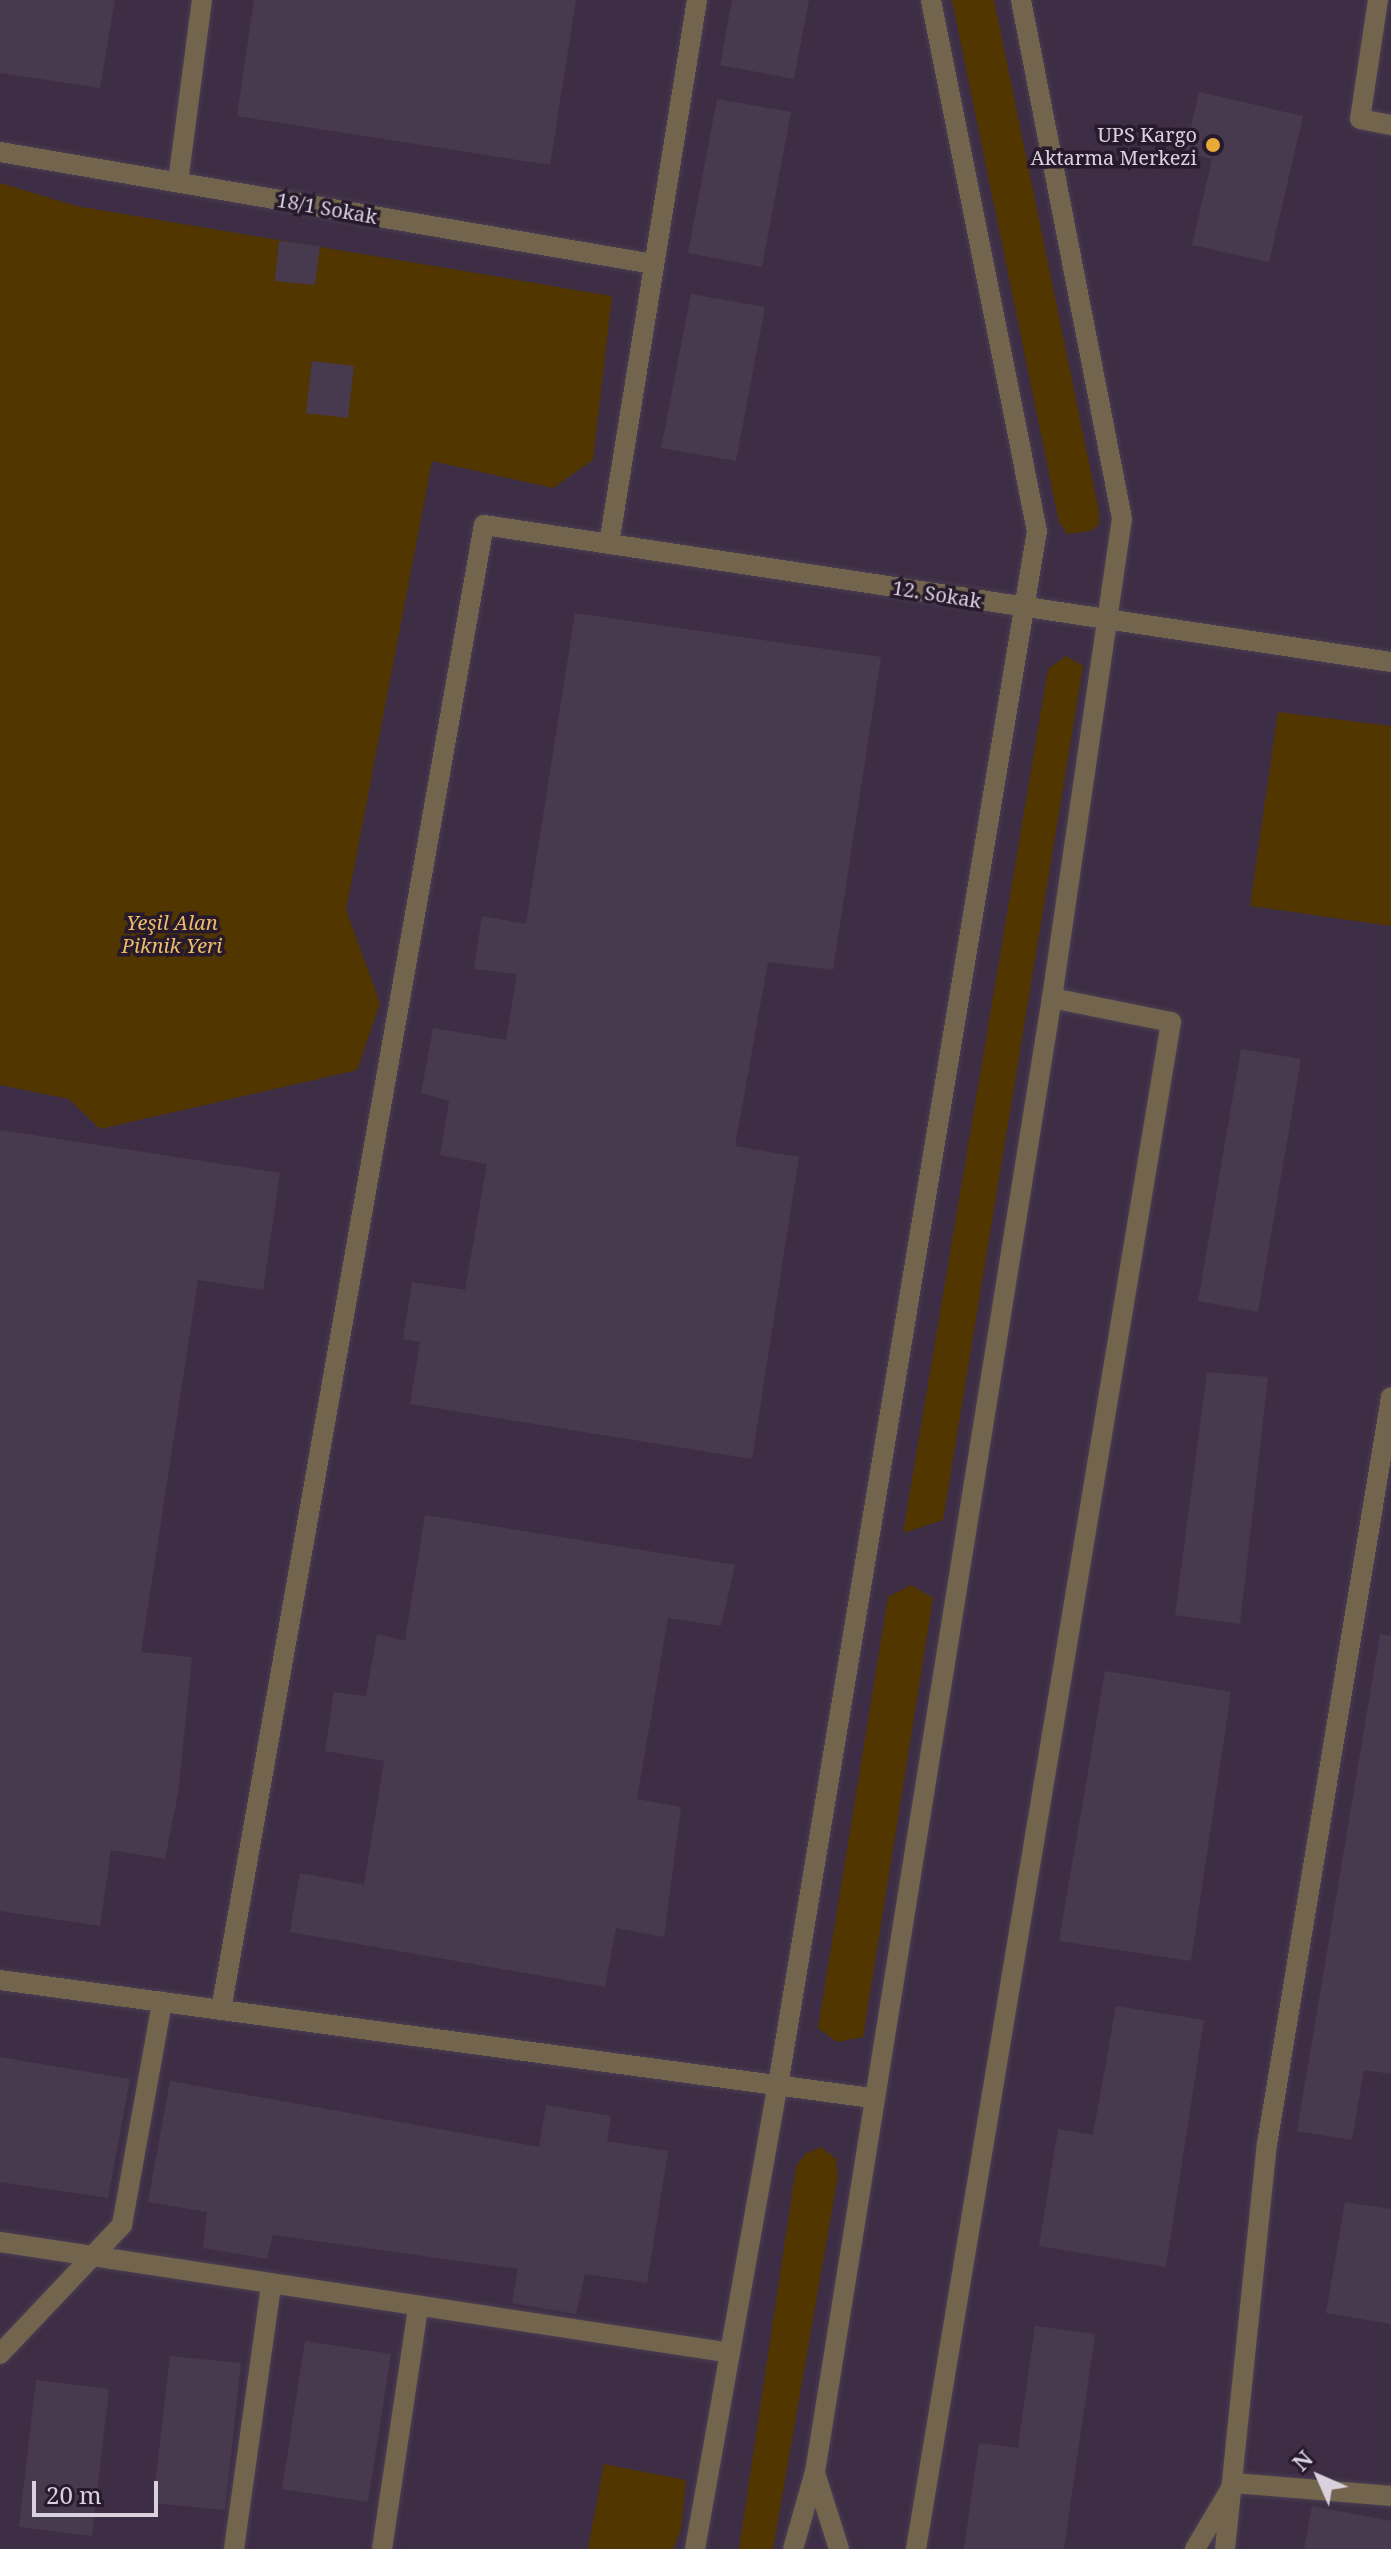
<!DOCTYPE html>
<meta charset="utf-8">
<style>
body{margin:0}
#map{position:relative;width:1391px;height:2549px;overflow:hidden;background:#302337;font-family:"Noto Serif",serif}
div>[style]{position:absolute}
.built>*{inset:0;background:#3d2e45}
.green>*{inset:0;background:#513600}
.building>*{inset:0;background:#473a4e}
.roads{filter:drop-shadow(0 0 2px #4b3f52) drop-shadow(0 0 2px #4b3f52)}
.minor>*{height:20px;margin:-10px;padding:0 10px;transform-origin:10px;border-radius:10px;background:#73644d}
.dots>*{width:22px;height:22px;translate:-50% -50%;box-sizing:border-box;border:4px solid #261a2c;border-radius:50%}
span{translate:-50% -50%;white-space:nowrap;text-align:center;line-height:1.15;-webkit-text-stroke:7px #261a2c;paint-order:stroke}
.poi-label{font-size:20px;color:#d9d1dd}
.right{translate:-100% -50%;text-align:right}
.street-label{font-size:20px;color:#d9d1dd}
.park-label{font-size:20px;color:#efbd69;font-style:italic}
.north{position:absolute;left:1279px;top:2437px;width:80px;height:80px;-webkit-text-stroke:6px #261a2c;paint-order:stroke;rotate:315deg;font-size:22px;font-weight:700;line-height:32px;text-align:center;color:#d9d1dd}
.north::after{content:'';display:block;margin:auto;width:28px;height:36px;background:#d9d1dd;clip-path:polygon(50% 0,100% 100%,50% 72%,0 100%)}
.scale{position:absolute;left:32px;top:2481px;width:126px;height:36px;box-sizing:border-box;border:4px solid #d9d1dd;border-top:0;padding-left:10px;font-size:24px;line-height:28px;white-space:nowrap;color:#d9d1dd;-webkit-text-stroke:6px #261a2c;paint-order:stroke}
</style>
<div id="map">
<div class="built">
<i style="clip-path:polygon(0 0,1391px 0,1391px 2549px,0 2549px)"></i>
</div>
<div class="green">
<i style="clip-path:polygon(952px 0,994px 0,1099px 512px,1099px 525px,1090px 531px,1067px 534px,1059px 522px)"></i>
<i style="clip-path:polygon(0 183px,76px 206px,612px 296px,593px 460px,553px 488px,432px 461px,346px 910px,380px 1003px,357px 1070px,100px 1129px,69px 1099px,0 1085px)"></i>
<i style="clip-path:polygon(1066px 656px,1083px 666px,943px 1520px,903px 1533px,1048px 669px)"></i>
<i style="clip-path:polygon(1278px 712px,1391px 726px,1391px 926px,1250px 906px)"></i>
<i style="clip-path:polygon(911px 1585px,933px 1598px,863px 2037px,837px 2042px,818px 2028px,888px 1597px)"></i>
<i style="clip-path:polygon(821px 2147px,836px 2159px,838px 2175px,773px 2549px,739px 2549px,796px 2167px,805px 2154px)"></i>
<i style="clip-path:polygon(604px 2464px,686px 2480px,681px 2530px,673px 2549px,588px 2549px)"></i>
</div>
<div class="building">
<i style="clip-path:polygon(0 0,115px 0,100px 88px,0 73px)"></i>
<i style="clip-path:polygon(254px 0,576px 0,550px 165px,237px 116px)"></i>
<i style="clip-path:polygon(732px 0,809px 0,794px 79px,720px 65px)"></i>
<i style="clip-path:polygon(1199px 92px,1303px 116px,1269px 262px,1192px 245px,1212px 159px,1185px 152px)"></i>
<i style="clip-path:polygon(717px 99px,791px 112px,762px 267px,688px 253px)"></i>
<i style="clip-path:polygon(279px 241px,320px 246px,315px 285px,275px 281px)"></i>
<i style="clip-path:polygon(691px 294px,765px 307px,736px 461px,661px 448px)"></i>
<i style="clip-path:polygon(312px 361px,354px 366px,348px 418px,306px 413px)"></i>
<i style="clip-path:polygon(575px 613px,881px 657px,833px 970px,768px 962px,735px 1146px,799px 1157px,752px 1459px,410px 1404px,420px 1342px,403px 1339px,412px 1282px,465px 1290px,487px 1164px,440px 1155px,449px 1101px,421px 1093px,433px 1028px,506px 1040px,517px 974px,474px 969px,482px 916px,526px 924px)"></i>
<i style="clip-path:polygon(1241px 1049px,1301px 1059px,1258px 1312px,1198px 1301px)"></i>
<i style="clip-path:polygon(0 1130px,280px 1173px,263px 1290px,198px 1280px,141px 1652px,192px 1657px,178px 1794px,165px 1859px,111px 1850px,100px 1926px,0 1911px)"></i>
<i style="clip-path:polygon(1207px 1372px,1268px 1377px,1240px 1624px,1175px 1615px)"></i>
<i style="clip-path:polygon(425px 1515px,735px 1565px,721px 1626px,668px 1618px,637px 1799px,681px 1807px,664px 1937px,616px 1928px,605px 1987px,290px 1932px,300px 1873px,364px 1885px,384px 1761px,325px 1751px,334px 1692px,366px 1696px,377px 1634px,405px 1641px)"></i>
<i style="clip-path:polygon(1380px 1634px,1391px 1636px,1391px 2074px,1364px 2070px,1352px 2140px,1297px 2131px)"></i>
<i style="clip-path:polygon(1105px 1671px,1231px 1692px,1191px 1961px,1059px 1941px)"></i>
<i style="clip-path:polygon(1116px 2006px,1204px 2020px,1166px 2267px,1039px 2246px,1058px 2129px,1093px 2135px)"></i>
<i style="clip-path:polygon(0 2057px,130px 2079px,108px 2198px,0 2182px)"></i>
<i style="clip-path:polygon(170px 2081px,539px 2147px,546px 2105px,611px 2116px,607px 2141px,668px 2151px,647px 2283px,585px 2274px,576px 2314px,512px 2303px,518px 2269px,273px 2235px,267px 2259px,203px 2248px,207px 2212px,148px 2202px)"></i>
<i style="clip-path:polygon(1345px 2202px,1391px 2209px,1391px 2324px,1326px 2313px)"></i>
<i style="clip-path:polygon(1035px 2326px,1095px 2334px,1064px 2549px,964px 2549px,979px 2443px,1018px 2448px)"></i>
<i style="clip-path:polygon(305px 2341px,391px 2354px,368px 2502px,282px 2489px)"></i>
<i style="clip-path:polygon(170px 2356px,241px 2363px,225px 2510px,153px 2503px)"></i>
<i style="clip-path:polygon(36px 2380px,109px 2389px,92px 2536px,19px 2527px)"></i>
<i style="clip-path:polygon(1312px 2506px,1391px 2521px,1391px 2549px,1304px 2549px)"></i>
</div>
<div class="roads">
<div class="minor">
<i style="left:1378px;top:0;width:120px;rotate:98.6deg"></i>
<i style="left:1360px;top:119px;width:32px;rotate:11deg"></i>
<i style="left:0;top:152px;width:663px;rotate:9.73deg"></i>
<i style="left:178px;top:182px;width:184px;rotate:-82.5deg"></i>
<i style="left:609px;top:544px;width:551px;rotate:-80.81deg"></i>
<i style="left:0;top:1980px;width:880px;rotate:7.71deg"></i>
<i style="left:221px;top:2010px;width:1508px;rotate:-79.96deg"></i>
<i style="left:484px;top:525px;width:917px;rotate:8.59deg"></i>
<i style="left:0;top:2242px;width:734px;rotate:8.62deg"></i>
<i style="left:0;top:2354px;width:178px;rotate:-46.6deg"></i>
<i style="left:122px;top:2225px;width:227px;rotate:-79.8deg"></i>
<i style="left:815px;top:2473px;width:80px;rotate:72.5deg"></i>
<i style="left:234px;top:2549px;width:266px;rotate:-82deg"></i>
<i style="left:382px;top:2549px;width:245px;rotate:-81.5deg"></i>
<i style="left:695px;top:2549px;width:471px;rotate:-79.9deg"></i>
<i style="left:778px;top:2085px;width:1575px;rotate:-80.54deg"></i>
<i style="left:1037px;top:531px;width:541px;rotate:-101.29deg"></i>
<i style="left:793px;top:2549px;width:80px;rotate:-74.1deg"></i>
<i style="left:815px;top:2472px;width:1493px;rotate:-80.87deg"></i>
<i style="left:1052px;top:998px;width:484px;rotate:-81.7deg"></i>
<i style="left:1122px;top:519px;width:529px;rotate:-101.01deg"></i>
<i style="left:916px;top:2549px;width:1548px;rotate:-80.52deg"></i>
<i style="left:1171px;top:1022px;width:121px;rotate:-168.6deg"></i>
<i style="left:1195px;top:2549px;width:77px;rotate:-59.4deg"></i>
<i style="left:1234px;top:2483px;width:158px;rotate:4.7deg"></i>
<i style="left:1225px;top:2549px;width:407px;rotate:-84.1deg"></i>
<i style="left:1267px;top:2144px;width:757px;rotate:-80.57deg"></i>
</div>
</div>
<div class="dots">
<i style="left:1213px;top:145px;background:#e9ab37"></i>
</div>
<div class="poi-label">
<span class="right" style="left:1197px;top:146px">UPS Kargo<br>Aktarma Merkezi</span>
</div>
<div class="street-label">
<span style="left:327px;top:208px;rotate:10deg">18/1 Sokak</span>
<span style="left:937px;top:594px;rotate:9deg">12. Sokak</span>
</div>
<div class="park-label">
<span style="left:172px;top:934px">Yeşil Alan<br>Piknik Yeri</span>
</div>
<div class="north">N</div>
<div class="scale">20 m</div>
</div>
